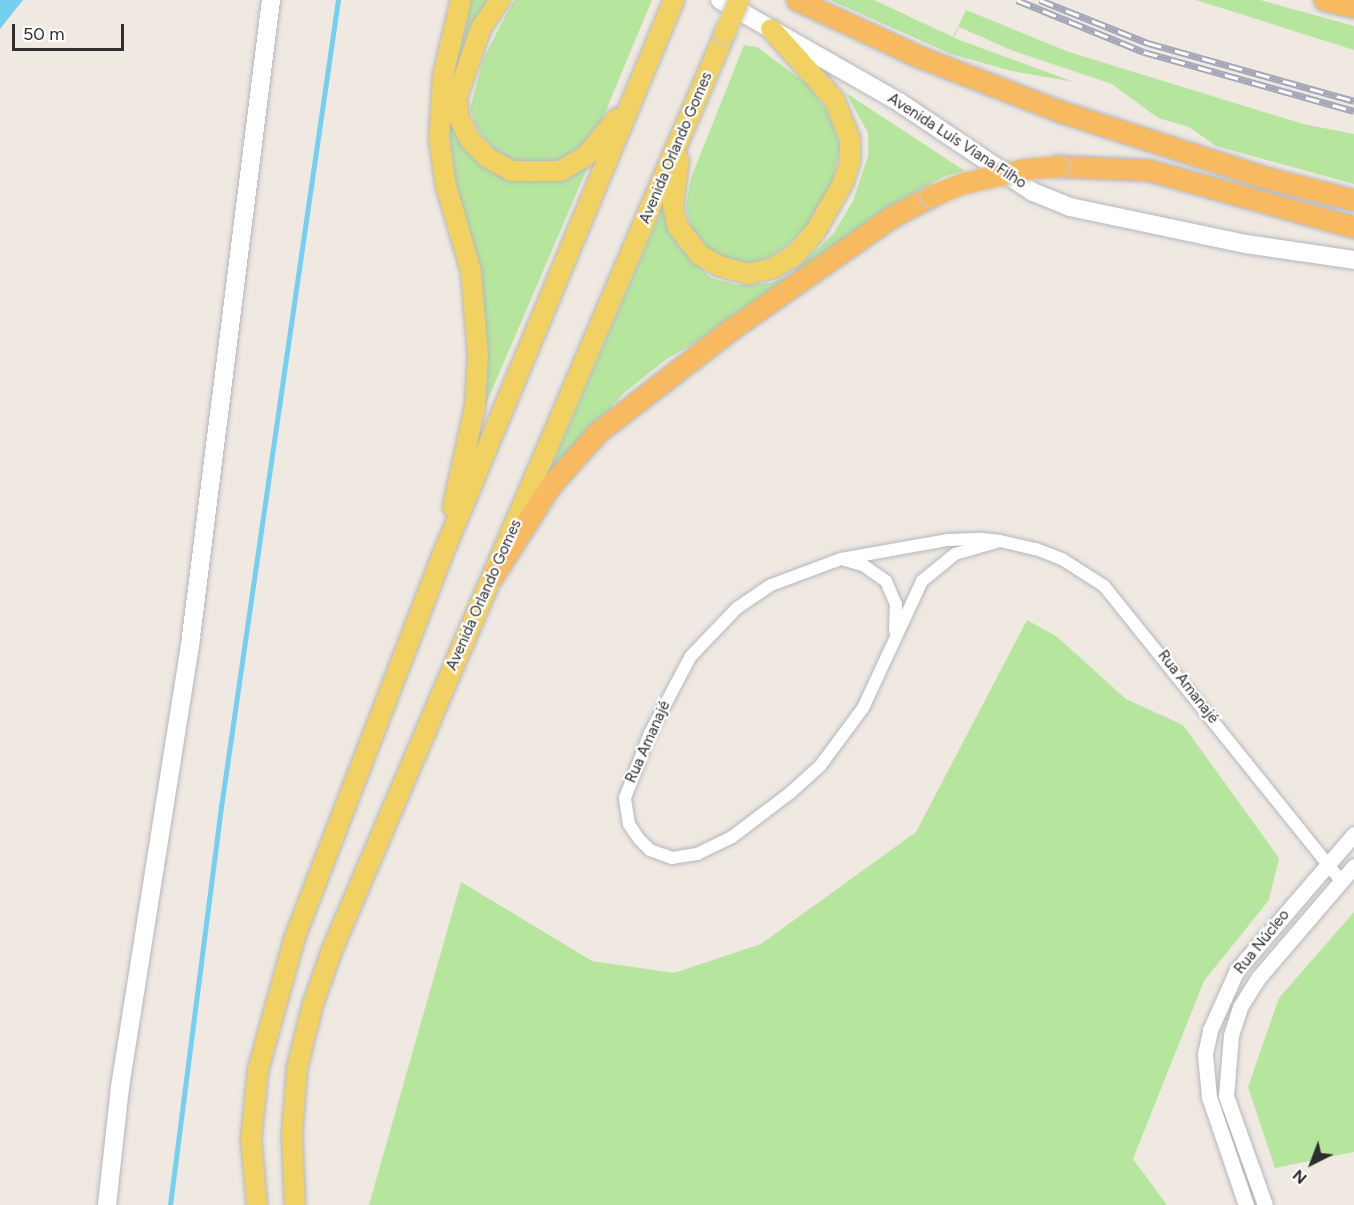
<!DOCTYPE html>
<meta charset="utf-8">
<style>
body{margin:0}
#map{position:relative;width:1354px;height:1205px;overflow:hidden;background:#efe9e1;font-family:Figtree,sans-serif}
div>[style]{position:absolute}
.green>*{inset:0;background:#b6e59e}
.water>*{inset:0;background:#75cff0}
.stream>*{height:4.5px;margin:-2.25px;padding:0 2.25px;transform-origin:2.25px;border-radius:2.25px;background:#75cff0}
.roads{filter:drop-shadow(0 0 2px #b4b7c1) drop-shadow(0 0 2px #b4b7c1)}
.minor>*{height:12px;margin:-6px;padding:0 6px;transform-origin:6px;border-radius:6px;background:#fff}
.tertiary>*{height:15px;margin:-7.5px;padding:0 7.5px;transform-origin:7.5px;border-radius:7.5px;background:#fff}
.secondary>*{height:18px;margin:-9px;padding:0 9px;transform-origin:9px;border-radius:9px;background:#fff}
.primary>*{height:20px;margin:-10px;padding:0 10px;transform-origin:10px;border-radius:10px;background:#f2d163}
.trunk>*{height:21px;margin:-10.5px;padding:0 10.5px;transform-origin:10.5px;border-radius:10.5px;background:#f8ba60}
.rail>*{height:7px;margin-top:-3.5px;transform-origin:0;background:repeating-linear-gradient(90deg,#fff 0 14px,#a3a6b8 0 28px);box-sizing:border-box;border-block:2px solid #a3a6b8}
.bridges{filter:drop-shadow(0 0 2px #c9c9c9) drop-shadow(0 0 2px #c9c9c9)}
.primary-bridge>*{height:20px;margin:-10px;padding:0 10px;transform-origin:10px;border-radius:10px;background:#f2d163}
.trunk-bridge>*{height:21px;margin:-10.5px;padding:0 10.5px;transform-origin:10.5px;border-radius:10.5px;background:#f8ba60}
span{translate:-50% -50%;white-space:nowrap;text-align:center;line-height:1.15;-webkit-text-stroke:4.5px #fff;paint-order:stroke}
.street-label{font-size:15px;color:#2e2e2e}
.north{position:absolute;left:1282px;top:1133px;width:60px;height:60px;-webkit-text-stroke:4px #fff;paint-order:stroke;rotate:222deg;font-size:16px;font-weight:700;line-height:24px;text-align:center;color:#2e2e2e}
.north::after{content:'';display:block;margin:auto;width:21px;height:27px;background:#2e2e2e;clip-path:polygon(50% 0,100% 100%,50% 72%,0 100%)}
.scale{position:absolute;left:12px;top:24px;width:112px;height:27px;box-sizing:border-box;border:3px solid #2e2e2e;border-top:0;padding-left:8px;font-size:18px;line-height:21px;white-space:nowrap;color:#2e2e2e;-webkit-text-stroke:4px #fff;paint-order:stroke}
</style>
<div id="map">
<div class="green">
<i style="clip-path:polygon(470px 0,490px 0,453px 108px,509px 178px,529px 182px,553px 180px,589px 164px,480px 418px,465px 221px,455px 181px,447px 112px,447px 95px)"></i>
<i style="clip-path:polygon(514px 0,652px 0,602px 120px,579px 148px,553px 163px,525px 165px,495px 151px,477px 128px,470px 109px,483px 59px)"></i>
<i style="clip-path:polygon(830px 0,874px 0,953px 37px,966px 10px,1069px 52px,1303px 124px,1354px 134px,1354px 184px,1216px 146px,1189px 127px,1158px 118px,1112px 84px,1011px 50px,959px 27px,954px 38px,1074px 82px,1012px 71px,951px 54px)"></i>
<i style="clip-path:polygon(1196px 0,1260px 0,1354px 26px,1354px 50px)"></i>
<i style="clip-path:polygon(744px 45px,757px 47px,807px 84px,828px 112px,840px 145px,832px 186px,812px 221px,784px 248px,758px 263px,731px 262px,707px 252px,692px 233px,686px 206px,691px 178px)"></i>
<i style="clip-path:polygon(846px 93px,965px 171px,945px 176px,898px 201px,695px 343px,668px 358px,625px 392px,547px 476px,665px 202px,679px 247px,711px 278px,739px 285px,771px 283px,791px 274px,833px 234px,853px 201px,868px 156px,868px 133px)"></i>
<i style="clip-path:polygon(1027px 620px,1056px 636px,1126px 699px,1183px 725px,1279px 858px,1269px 900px,1204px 981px,1133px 1159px,1167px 1205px,369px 1205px,461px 882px,592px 961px,674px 973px,761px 944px,916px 832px)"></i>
<i style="clip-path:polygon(1354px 912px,1354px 1152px,1275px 1168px,1248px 1087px,1279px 998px)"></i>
</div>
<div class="water">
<i style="clip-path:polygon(0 0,23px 0,0 29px)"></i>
</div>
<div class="stream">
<i style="left:170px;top:1205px;width:401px;rotate:-82.7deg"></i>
<i style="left:221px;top:807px;width:815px;rotate:-81.75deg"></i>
</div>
<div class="roads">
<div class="minor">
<i style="left:1000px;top:541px;width:47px;rotate:163.9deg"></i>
<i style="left:955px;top:554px;width:43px;rotate:140.7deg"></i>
<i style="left:922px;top:581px;width:140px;rotate:114.9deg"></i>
<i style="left:863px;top:708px;width:72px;rotate:126.6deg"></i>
<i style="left:820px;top:766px;width:40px;rotate:138deg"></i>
<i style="left:790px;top:793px;width:73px;rotate:142.8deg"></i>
<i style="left:732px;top:837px;width:39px;rotate:154deg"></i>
<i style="left:697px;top:854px;width:25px;rotate:171deg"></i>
<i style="left:672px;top:858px;width:23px;rotate:-160deg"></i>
<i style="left:650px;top:850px;width:16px;rotate:-135deg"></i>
<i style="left:639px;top:839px;width:18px;rotate:-124deg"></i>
<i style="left:629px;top:824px;width:26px;rotate:-99deg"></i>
<i style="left:625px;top:798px;width:70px;rotate:-69deg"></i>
<i style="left:650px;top:733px;width:87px;rotate:-62deg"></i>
<i style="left:691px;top:656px;width:66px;rotate:-46.2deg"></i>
<i style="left:737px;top:608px;width:41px;rotate:-34.1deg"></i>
<i style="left:771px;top:585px;width:75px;rotate:-20.4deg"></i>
<i style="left:841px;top:559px;width:109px;rotate:-10.1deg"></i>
<i style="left:948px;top:540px;width:34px;rotate:-2deg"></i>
<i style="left:982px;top:539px;width:18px;rotate:6deg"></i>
<i style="left:1000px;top:541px;width:37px;rotate:13deg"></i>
<i style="left:1036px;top:549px;width:28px;rotate:21deg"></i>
<i style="left:1062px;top:559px;width:50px;rotate:32.7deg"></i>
<i style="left:1104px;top:586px;width:378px;rotate:51.2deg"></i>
<i style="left:845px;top:560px;width:19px;rotate:16deg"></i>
<i style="left:863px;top:565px;width:28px;rotate:35deg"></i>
<i style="left:886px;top:581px;width:25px;rotate:67deg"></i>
<i style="left:896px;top:604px;width:27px;rotate:92deg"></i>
</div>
<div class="tertiary">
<i style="left:1246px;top:1205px;width:114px;rotate:-108.9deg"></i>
<i style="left:1209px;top:1097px;width:43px;rotate:-95.3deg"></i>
<i style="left:1205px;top:1054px;width:25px;rotate:-78deg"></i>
<i style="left:1210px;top:1030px;width:66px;rotate:-65.8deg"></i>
<i style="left:1237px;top:970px;width:179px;rotate:-49.3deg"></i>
<i style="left:1265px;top:1205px;width:116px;rotate:-109.7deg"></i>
<i style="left:1226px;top:1096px;width:61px;rotate:-85.3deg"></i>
<i style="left:1231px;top:1035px;width:29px;rotate:-72deg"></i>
<i style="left:1240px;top:1007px;width:36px;rotate:-58deg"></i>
<i style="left:1259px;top:977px;width:146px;rotate:-49.4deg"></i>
</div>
<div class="secondary">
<i style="left:720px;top:0;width:206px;rotate:29.7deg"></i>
<i style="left:899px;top:102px;width:161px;rotate:33.9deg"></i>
<i style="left:1033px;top:192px;width:40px;rotate:22deg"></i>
<i style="left:1070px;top:207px;width:180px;rotate:11.9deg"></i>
<i style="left:1246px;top:244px;width:109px;rotate:8.4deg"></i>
<i style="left:107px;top:1205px;width:119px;rotate:-83.7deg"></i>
<i style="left:120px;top:1087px;width:456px;rotate:-81deg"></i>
<i style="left:191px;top:637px;width:642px;rotate:-82.84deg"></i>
</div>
<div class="primary">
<i style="left:500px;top:0;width:34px;rotate:124deg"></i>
<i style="left:481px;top:28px;width:73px;rotate:109.2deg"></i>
<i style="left:457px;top:97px;width:21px;rotate:85deg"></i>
<i style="left:459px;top:118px;width:25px;rotate:63deg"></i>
<i style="left:470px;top:140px;width:25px;rotate:45deg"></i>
<i style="left:488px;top:158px;width:26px;rotate:29deg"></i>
<i style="left:511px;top:171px;width:49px"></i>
<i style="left:560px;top:171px;width:30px;rotate:-30deg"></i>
<i style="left:586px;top:156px;width:48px;rotate:-51deg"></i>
<i style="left:679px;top:160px;width:46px;rotate:97.4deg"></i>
<i style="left:673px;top:206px;width:22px;rotate:77deg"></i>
<i style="left:678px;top:227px;width:36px;rotate:52deg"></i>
<i style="left:700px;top:255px;width:22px;rotate:30deg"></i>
<i style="left:719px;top:266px;width:30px;rotate:15deg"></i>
<i style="left:748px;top:274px;width:26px;rotate:-13deg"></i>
<i style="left:773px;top:268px;width:24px;rotate:-30deg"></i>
<i style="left:794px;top:256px;width:32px;rotate:-49deg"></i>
<i style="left:815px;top:232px;width:56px;rotate:-60.3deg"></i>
<i style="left:843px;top:183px;width:22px;rotate:-72deg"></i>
<i style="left:850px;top:162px;width:23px;rotate:-90deg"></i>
<i style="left:850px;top:139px;width:43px;rotate:-111.8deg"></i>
<i style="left:834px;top:99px;width:94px;rotate:-132deg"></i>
<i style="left:453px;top:507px;width:103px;rotate:-77.7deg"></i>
<i style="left:475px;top:406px;width:51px;rotate:-86.6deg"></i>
<i style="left:478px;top:355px;width:84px;rotate:-94.8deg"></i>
<i style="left:471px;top:271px;width:89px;rotate:-106.4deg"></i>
<i style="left:446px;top:186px;width:48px;rotate:-98.5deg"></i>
<i style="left:439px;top:139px;width:63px;rotate:-86.4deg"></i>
<i style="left:443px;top:76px;width:78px;rotate:-76.7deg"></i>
<i style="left:257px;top:1205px;width:66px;rotate:-95.2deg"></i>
<i style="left:251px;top:1139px;width:69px;rotate:-84.2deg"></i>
<i style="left:258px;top:1070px;width:138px;rotate:-74.5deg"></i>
<i style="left:295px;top:937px;width:408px;rotate:-68.9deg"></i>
<i style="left:442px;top:556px;width:602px;rotate:-67.35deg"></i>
<i style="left:295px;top:1205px;width:70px;rotate:-92.5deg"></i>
<i style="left:292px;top:1135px;width:67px;rotate:-85.7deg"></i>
<i style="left:297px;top:1068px;width:66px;rotate:-76deg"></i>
<i style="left:313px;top:1004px;width:57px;rotate:-70.6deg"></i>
<i style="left:332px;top:950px;width:998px;rotate:-66.8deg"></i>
</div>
<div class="trunk">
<i style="left:797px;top:0;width:136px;rotate:24.9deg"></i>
<i style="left:920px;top:57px;width:149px;rotate:21.2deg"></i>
<i style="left:1059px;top:111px;width:219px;rotate:17.9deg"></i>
<i style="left:1267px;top:178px;width:90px;rotate:14.2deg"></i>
<i style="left:1324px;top:0;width:31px;rotate:13deg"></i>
<i style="left:1058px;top:166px;width:90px;rotate:2.5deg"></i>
<i style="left:1148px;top:170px;width:214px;rotate:15.5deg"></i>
<i style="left:493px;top:576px;width:107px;rotate:-57.7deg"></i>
<i style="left:550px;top:486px;width:72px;rotate:-48.4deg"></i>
<i style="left:598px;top:432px;width:167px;rotate:-37.7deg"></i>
<i style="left:730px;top:330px;width:199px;rotate:-35deg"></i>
<i style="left:893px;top:216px;width:43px;rotate:-27.8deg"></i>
</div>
</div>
<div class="rail">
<i style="left:1017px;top:0;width:137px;rotate:22.3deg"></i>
<i style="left:1144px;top:52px;width:218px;rotate:15.7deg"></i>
<i style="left:1040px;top:0;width:116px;rotate:21.7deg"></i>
<i style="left:1148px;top:43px;width:214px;rotate:15.7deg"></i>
</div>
<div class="bridges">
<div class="primary-bridge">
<i style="left:725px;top:33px;width:36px;rotate:-67deg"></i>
</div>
<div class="trunk-bridge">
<i style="left:931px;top:196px;width:35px;rotate:-22deg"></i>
<i style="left:964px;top:183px;width:63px;rotate:-12.9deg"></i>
<i style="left:1025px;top:169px;width:33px;rotate:-5deg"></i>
</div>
</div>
<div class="street-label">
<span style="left:957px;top:141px;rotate:33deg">Avenida Luís Viana Filho</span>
<span style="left:676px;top:148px;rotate:-67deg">Avenida Orlando Gomes</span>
<span style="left:484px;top:595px;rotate:-66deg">Avenida Orlando Gomes</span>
<span style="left:1188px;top:687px;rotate:52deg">Rua Amanajé</span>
<span style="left:648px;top:742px;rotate:-66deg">Rua Amanajé</span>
<span style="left:1262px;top:942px;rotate:-51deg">Rua Núcleo</span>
</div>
<div class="north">N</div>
<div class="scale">50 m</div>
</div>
